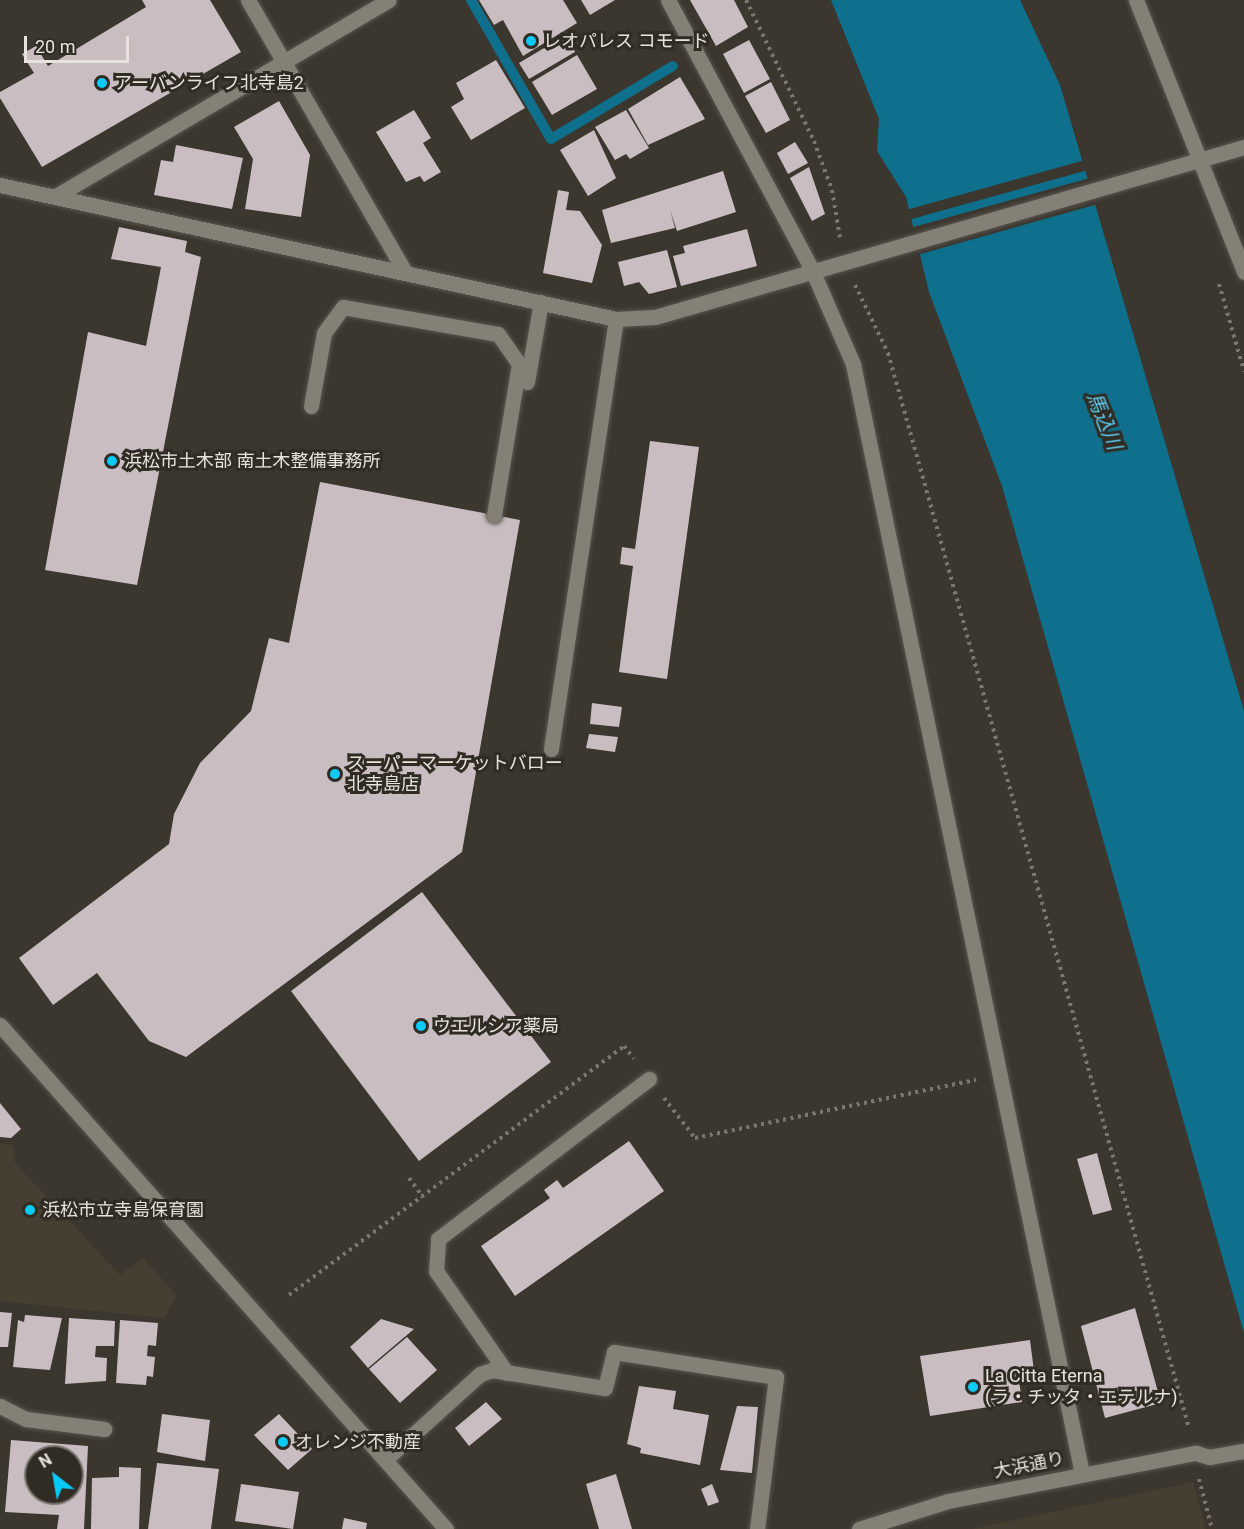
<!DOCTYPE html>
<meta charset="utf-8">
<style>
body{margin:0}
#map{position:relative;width:1244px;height:1529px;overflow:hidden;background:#3b362e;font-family:Roboto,"Noto Sans JP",sans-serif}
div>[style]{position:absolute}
.built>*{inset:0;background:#473e32}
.water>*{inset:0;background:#0e708c}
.pier>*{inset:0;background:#3b362e}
.stream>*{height:10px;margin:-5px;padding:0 5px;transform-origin:5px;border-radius:5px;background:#0e708c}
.building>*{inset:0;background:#c9bdc2}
.path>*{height:4px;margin-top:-2px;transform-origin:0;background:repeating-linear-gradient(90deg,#7b7770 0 3px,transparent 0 7.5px)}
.roads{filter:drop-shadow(0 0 2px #59544e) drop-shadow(0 0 2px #59544e)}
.minor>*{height:15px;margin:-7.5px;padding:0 7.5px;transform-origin:7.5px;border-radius:7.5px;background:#858076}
.dots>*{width:16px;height:16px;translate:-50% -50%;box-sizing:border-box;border:3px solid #302c24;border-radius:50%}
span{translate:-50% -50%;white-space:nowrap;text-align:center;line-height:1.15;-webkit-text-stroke:6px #302c24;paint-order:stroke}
.poi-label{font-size:18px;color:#e6e3de}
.left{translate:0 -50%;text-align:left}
.street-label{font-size:18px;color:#e6e3de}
.water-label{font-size:20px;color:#5ecff6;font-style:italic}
.north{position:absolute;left:24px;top:1445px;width:60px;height:60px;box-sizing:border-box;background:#302c24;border:2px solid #79756e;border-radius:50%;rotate:329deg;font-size:16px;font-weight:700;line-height:24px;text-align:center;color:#e6e3de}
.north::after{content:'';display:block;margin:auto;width:21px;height:27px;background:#08cbf9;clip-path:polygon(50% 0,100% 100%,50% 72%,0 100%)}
.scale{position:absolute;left:24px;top:36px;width:105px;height:27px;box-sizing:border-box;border:3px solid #e6e3de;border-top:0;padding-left:8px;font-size:18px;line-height:21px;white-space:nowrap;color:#e6e3de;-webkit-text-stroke:4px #302c24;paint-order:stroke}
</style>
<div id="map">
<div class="built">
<i style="clip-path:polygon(0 1143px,13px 1145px,15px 1163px,120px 1275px,143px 1258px,177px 1296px,164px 1318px,0 1301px)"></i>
<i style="clip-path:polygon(1193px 1482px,1206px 1529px,973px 1529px,977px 1528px)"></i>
</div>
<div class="water">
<i style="clip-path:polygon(831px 0,1020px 0,1060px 85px,1244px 711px,1244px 1333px,1002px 486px,929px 292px,906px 197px,877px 151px,879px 119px)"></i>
</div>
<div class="pier">
<i style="clip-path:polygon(1085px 160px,1088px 170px,908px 220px,906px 210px)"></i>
<i style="clip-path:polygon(1090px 178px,1098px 204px,917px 255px,910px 228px)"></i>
</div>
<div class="stream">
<i style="left:471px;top:0;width:160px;rotate:60.1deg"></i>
<i style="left:551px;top:139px;width:142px;rotate:-30.9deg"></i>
</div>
<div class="building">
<i style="clip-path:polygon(142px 0,210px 0,241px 52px,42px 167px,0 98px,0 92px,34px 73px,22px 54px,36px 46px,48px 66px,146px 7px)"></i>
<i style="clip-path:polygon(479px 0,563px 0,577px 23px,523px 56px,503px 20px,494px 25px)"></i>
<i style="clip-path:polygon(581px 0,615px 0,590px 15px)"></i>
<i style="clip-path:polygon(690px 0,734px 0,748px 27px,716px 46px)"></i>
<i style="clip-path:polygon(566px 35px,575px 52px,529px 79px,519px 63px)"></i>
<i style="clip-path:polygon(749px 40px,770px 79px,744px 93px,723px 54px)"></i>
<i style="clip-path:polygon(577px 55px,597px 89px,552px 115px,532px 82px)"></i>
<i style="clip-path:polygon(496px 60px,525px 108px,471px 140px,451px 107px,464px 99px,456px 83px)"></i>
<i style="clip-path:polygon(680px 77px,705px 119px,648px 145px,628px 109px)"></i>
<i style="clip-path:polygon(771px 82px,790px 120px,766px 133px,745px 96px)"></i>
<i style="clip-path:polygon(279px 101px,310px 155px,301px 217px,245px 209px,253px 159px,234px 127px)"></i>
<i style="clip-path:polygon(414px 110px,431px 138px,423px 143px,441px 172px,424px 182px,420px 176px,406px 182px,376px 132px)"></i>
<i style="clip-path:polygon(626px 110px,649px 148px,630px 159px,626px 154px,615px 160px,595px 127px)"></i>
<i style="clip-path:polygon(594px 130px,616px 178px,588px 196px,560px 150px)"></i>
<i style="clip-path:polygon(795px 142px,808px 163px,788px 174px,777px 153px)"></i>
<i style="clip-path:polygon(176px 145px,243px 158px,232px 209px,154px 195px,161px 160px,173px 162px)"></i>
<i style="clip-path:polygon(809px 167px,825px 214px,812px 221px,790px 178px)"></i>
<i style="clip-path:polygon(723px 171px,736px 212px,677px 231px,670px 210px,675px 228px,611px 243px,602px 210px)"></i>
<i style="clip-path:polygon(558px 190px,569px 192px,566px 210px,580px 211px,602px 245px,592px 283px,543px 273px)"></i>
<i style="clip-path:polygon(119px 227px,187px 241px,185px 252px,201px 257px,137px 585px,45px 570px,88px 332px,146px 346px,161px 267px,111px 259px)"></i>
<i style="clip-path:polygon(747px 229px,757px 266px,681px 286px,673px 256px,685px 253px,683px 246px)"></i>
<i style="clip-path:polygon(667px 250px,677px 287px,649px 294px,639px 282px,624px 286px,618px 262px)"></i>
<i style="clip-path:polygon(650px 441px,699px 447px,667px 679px,619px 672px,633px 566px,620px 564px,622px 547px,635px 549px)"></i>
<i style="clip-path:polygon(320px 482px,520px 520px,462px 852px,186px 1057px,149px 1041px,97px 973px,53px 1005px,19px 958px,169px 844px,174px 814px,200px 763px,251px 711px,269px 638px,289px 643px)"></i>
<i style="clip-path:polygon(592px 703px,622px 707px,619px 727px,590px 724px)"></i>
<i style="clip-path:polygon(589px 734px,618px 737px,615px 752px,586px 748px)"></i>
<i style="clip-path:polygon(422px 892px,551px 1062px,419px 1161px,291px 991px)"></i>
<i style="clip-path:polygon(0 1103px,21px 1129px,11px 1138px,0 1137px)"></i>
<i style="clip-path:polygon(629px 1141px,664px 1191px,515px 1296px,481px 1246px,550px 1198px,544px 1190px,557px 1180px,563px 1188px)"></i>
<i style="clip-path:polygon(1097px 1153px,1112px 1210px,1093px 1215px,1077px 1159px)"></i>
<i style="clip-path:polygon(1135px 1308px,1161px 1403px,1105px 1418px,1081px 1326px)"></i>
<i style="clip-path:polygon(0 1312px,12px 1313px,8px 1347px,0 1347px)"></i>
<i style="clip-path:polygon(25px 1315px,62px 1318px,50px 1370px,13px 1367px,18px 1320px,24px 1322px)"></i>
<i style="clip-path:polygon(69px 1318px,115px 1321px,114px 1346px,96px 1346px,95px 1357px,107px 1358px,106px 1381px,65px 1384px)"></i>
<i style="clip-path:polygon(381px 1319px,414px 1329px,368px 1368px,350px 1347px)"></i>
<i style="clip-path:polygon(120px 1320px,158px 1323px,156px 1346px,148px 1345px,147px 1356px,155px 1357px,153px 1377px,147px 1376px,146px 1385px,116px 1383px)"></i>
<i style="clip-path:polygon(407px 1337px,437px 1370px,400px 1403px,369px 1369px)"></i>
<i style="clip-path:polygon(1030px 1340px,1034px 1371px,1018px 1373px,1022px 1402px,930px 1416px,920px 1356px)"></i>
<i style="clip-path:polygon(639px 1386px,676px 1391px,673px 1409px,709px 1415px,700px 1465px,640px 1453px,641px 1448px,627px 1444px)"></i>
<i style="clip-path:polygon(486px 1402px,502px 1419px,469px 1446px,455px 1428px)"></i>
<i style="clip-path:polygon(737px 1406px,758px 1407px,752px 1473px,720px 1470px)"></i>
<i style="clip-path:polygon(162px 1414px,210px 1420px,205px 1461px,157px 1452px)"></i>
<i style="clip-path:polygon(279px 1414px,312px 1449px,288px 1470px,254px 1435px)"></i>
<i style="clip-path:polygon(evenodd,11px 1440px,88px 1446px,84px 1529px,57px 1529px,59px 1515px,5px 1512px,11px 1440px,36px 1457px,72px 1457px,72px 1493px,36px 1493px,36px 1457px)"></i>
<i style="clip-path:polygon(157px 1463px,219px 1469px,211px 1529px,148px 1529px)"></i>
<i style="clip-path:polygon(119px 1467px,141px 1468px,139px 1529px,91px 1529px,92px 1478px,119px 1477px)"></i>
<i style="clip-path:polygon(616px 1474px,632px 1529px,599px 1529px,586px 1484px)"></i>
<i style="clip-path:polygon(241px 1484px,299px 1492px,293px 1529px,235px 1521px)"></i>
<i style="clip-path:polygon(712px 1484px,719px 1502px,708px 1506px,701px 1489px)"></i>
<i style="clip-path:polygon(344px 1518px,367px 1523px,366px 1529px,342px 1529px)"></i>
</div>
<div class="path">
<i style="left:746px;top:0;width:157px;rotate:64.3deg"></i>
<i style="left:814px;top:141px;width:52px;rotate:69.8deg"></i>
<i style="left:832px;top:190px;width:49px;rotate:80.5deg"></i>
<i style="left:1219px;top:284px;width:91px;rotate:74deg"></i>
<i style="left:855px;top:285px;width:76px;rotate:64.1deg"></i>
<i style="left:888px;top:353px;width:1116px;rotate:74.36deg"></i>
<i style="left:664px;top:1098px;width:51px;rotate:52.2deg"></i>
<i style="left:695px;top:1138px;width:287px;rotate:-11.7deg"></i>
<i style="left:409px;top:1178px;width:24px;rotate:54deg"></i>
<i style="left:289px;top:1295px;width:417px;rotate:-36.6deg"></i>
<i style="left:624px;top:1046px;width:16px;rotate:52deg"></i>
<i style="left:1199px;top:1479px;width:52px;rotate:75.4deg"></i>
</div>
<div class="roads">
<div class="minor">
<i style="left:248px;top:0;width:310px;rotate:60deg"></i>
<i style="left:668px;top:0;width:308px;rotate:61.9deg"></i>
<i style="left:813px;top:272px;width:100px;rotate:66.5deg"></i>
<i style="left:853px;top:364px;width:1133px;rotate:78.34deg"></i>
<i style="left:1136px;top:0;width:293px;rotate:68.3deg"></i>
<i style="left:0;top:185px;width:630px;rotate:12.27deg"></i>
<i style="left:616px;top:319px;width:435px;rotate:98.6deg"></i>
<i style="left:56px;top:196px;width:386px;rotate:-30.5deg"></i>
<i style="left:616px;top:319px;width:39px;rotate:-3deg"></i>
<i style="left:655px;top:317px;width:613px;rotate:-16.1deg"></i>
<i style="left:527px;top:382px;width:81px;rotate:-80.1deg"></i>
<i style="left:311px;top:406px;width:74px;rotate:-79.9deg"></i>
<i style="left:324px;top:333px;width:32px;rotate:-54deg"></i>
<i style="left:343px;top:307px;width:157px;rotate:9.9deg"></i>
<i style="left:498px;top:334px;width:37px;rotate:55deg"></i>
<i style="left:519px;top:364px;width:153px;rotate:99.4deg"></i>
<i style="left:0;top:1025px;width:673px;rotate:48.49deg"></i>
<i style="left:507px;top:1373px;width:124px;rotate:-124.8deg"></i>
<i style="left:436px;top:1271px;width:32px;rotate:-86deg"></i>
<i style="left:438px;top:1239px;width:265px;rotate:-37.2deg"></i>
<i style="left:0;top:1406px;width:29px;rotate:27deg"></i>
<i style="left:26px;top:1419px;width:79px;rotate:7.3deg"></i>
<i style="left:386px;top:1459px;width:127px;rotate:-42.1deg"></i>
<i style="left:480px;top:1374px;width:13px;rotate:-18deg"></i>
<i style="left:492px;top:1370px;width:114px;rotate:9.1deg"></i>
<i style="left:605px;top:1388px;width:37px;rotate:-76deg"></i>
<i style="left:614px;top:1352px;width:164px;rotate:8.8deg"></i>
<i style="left:776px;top:1377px;width:153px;rotate:97.1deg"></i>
<i style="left:859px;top:1529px;width:93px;rotate:-17.5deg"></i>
<i style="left:948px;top:1501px;width:253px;rotate:-11deg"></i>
<i style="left:1196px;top:1453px;width:14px;rotate:17deg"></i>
<i style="left:1209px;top:1457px;width:36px;rotate:-10deg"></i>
</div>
</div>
<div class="dots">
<i style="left:531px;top:41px;background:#08cbf9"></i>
<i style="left:102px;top:83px;background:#08cbf9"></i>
<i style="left:112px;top:461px;background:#08cbf9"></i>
<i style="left:335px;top:774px;background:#08cbf9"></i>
<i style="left:421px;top:1026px;background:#08cbf9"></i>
<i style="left:30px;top:1210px;background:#08cbf9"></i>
<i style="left:973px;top:1387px;background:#08cbf9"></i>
<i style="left:283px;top:1442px;background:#08cbf9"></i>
</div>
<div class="poi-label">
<span class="left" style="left:543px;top:41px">レオパレス コモード</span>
<span class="left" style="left:114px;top:83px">アーバンライフ北寺島2</span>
<span class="left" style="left:124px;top:461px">浜松市土木部 南土木整備事務所</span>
<span class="left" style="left:347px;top:774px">スーパーマーケットバロー<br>北寺島店</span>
<span class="left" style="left:433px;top:1026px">ウエルシア薬局</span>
<span class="left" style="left:42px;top:1210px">浜松市立寺島保育園</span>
<span class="left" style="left:985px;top:1387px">La Citta Eterna<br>(ラ・チッタ・エテルナ)</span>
<span class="left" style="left:295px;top:1442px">オレンジ不動産</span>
</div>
<div class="street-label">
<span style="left:1029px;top:1465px;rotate:-11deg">大浜通り</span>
</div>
<div class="water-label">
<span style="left:1104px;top:421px;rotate:68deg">馬込川</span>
</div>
<div class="north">N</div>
<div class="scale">20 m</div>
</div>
